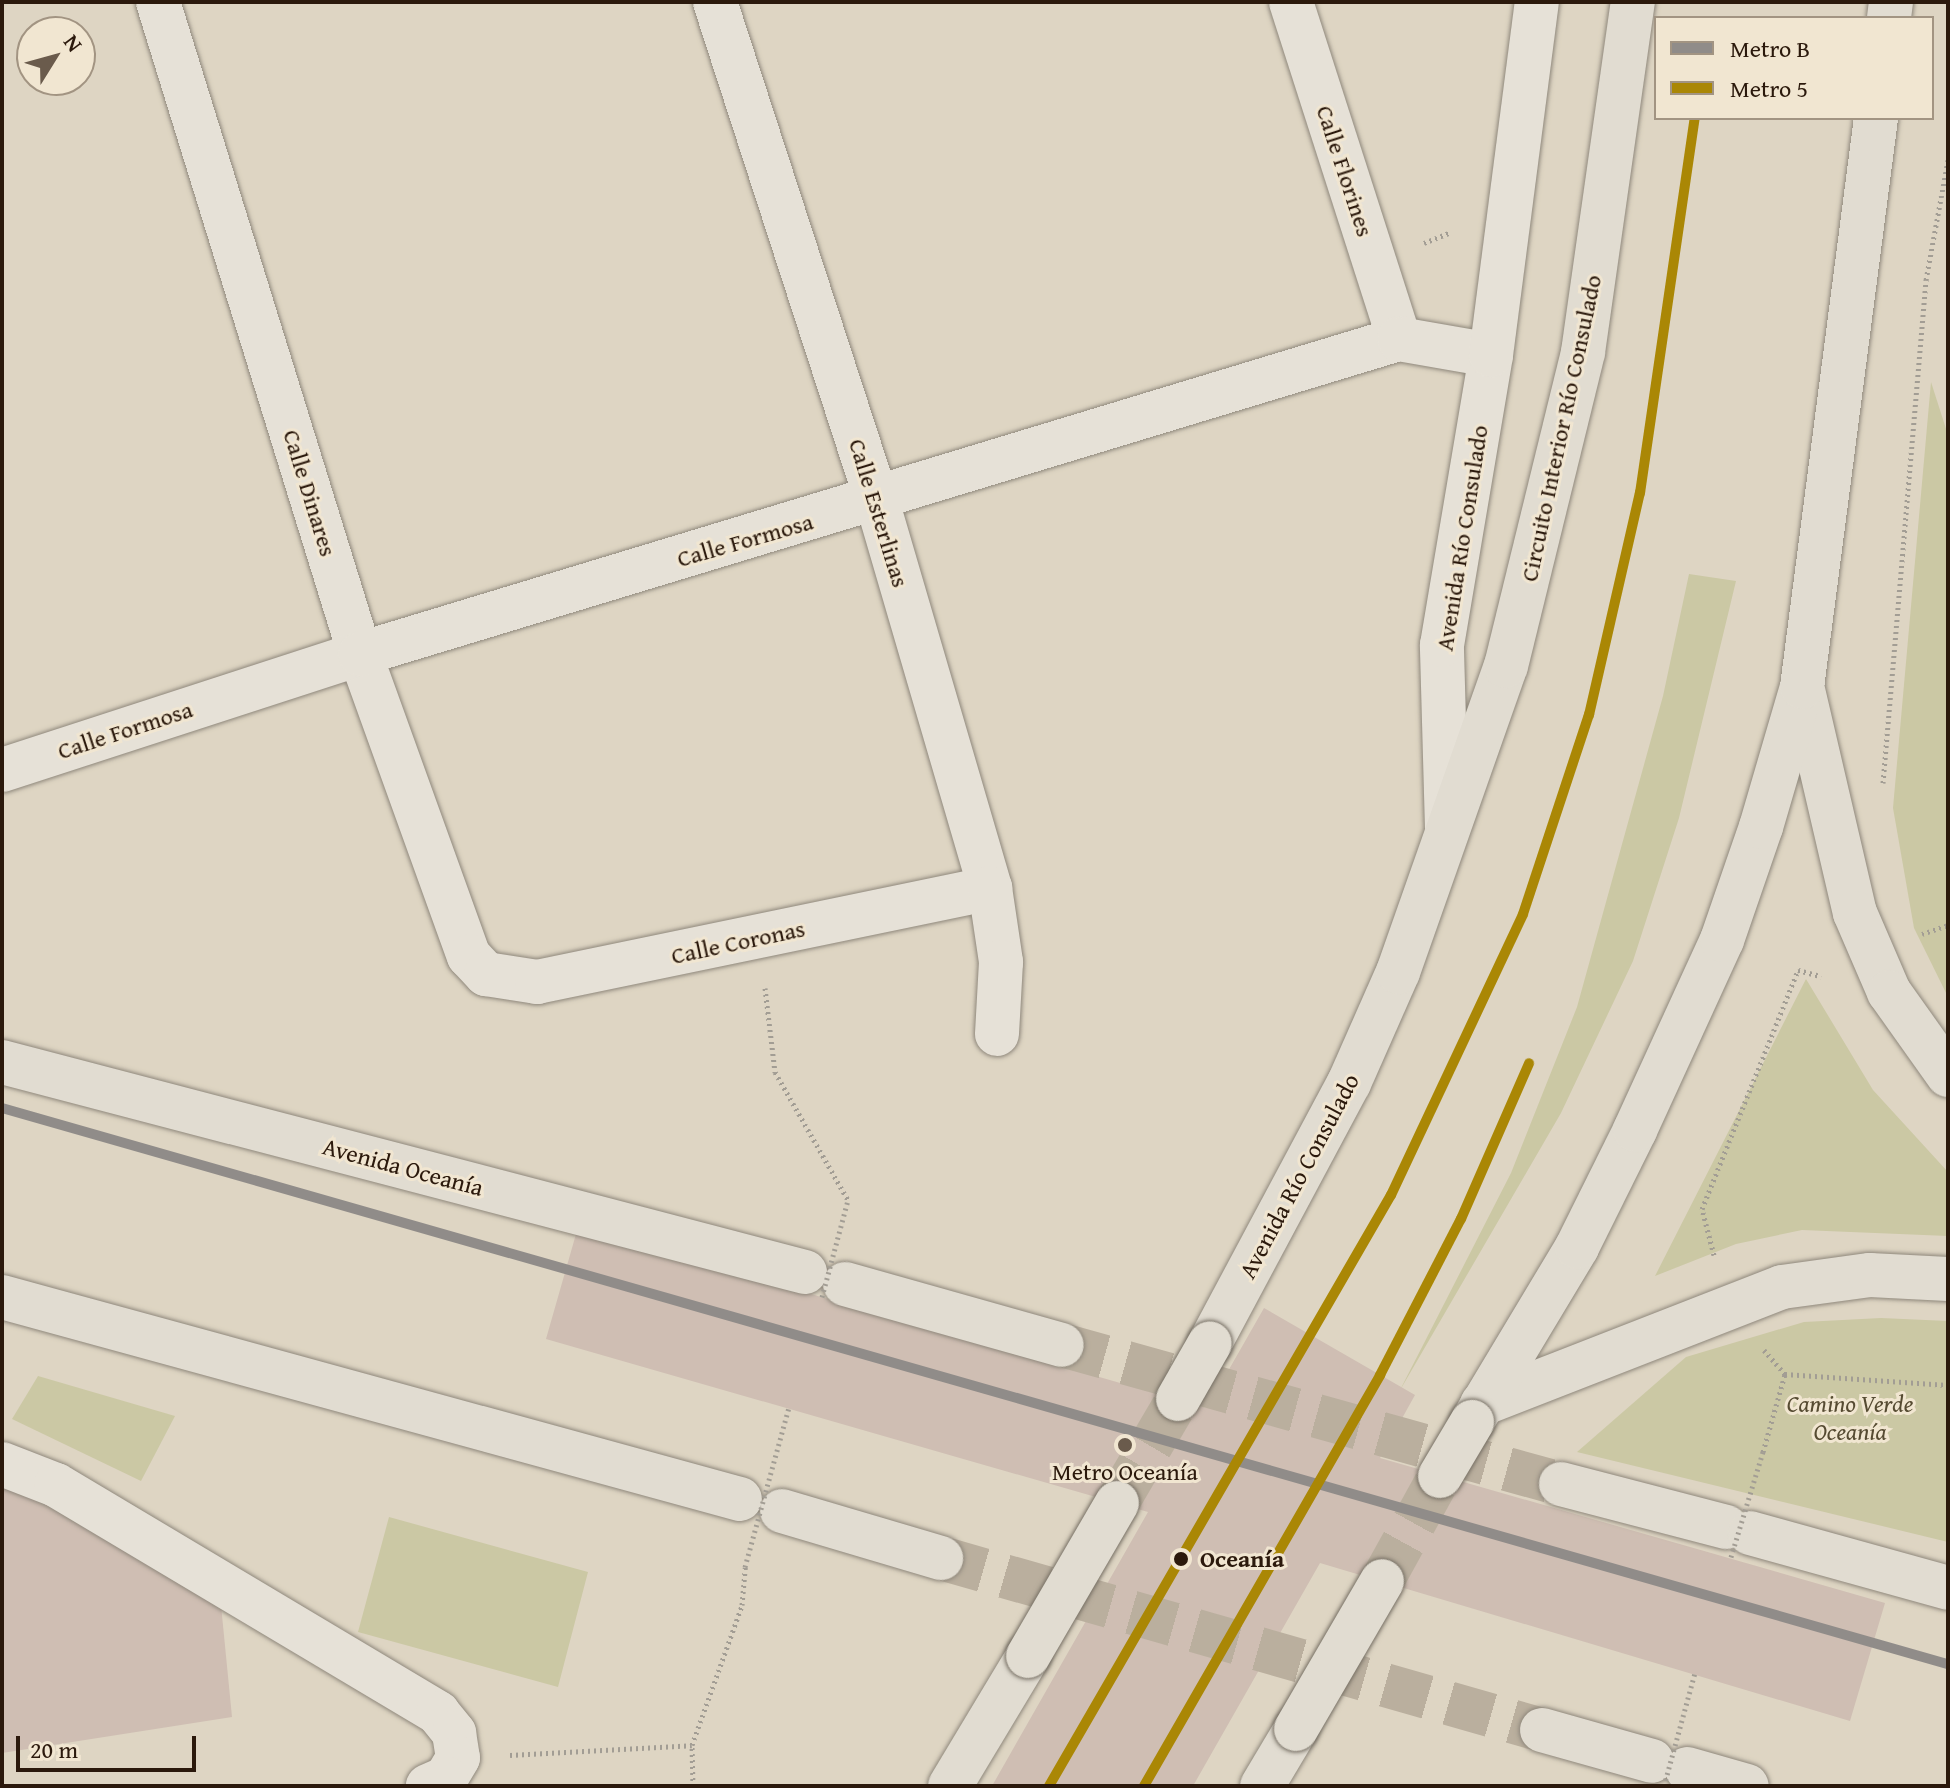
<!DOCTYPE html>
<meta charset="utf-8">
<style>
body{margin:0}
#map{position:relative;width:1950px;height:1788px;overflow:hidden;background:#ded5c3;font-family:"Gentium Book Plus",serif}
div>[style]{position:absolute}
.green>*{inset:0;background:#cbc8a4}
.building>*{inset:0;background:#cfbeb3}
.trunk-tunnel>*{height:44px;margin-top:-22px;transform-origin:0;background:repeating-linear-gradient(90deg,#baaf9e 0 44px,transparent 0 66px)}
.motorway-tunnel>*{height:44px;margin-top:-22px;transform-origin:0;background:repeating-linear-gradient(90deg,#baaf9e 0 44px,transparent 0 66px)}
.path>*{height:5px;margin-top:-2.5px;transform-origin:0;background:repeating-linear-gradient(90deg,#a29d94 0 2px,transparent 0 6px)}
.roads{filter:drop-shadow(0 0 2px #8f887c) drop-shadow(0 0 2px #8f887c)}
.minor>*{height:44px;margin:-22px;padding:0 22px;transform-origin:22px;border-radius:22px;background:#e6e1d7}
.secondary>*{height:44px;margin:-22px;padding:0 22px;transform-origin:22px;border-radius:22px;background:#e6e1d7}
.trunk>*{height:44px;margin:-22px;padding:0 22px;transform-origin:22px;border-radius:22px;background:#e1dcd1}
.motorway>*{height:44px;margin:-22px;padding:0 22px;transform-origin:22px;border-radius:22px;background:#e1dcd1}
.path-bridge>*{height:5px;margin-top:-2.5px;transform-origin:0;background:repeating-linear-gradient(90deg,#a29d94 0 2px,transparent 0 6px)}
.bridges{filter:drop-shadow(0 0 2px #766f64) drop-shadow(0 0 2px #766f64)}
.motorway-bridge>*{height:44px;margin:-22px;padding:0 22px;transform-origin:22px;border-radius:22px;background:#e1dcd1}
.metro-1>*{height:10px;margin:-5px;padding:0 5px;transform-origin:5px;border-radius:5px;background:#908c89}
.metro-2>*{height:10px;margin:-5px;padding:0 5px;transform-origin:5px;border-radius:5px;background:#aa8705}
.dots>*{width:22px;height:22px;translate:-50% -50%;box-sizing:border-box;border:4px solid #f1e6d1;border-radius:50%}
span{translate:-50% -50%;white-space:nowrap;text-align:center;line-height:1.15;-webkit-text-stroke:6px #f1e6d1;paint-order:stroke}
.street-label{font-size:24px;color:#2b190c}
.park-label{font-size:24px;color:#564b32;font-style:italic}
.poi-label{font-size:24px;color:#2b190c}
.stop-label{font-size:24px;color:#2b190c;font-weight:700}
.left{translate:0 -50%;text-align:left}
.frame{position:absolute;inset:0;border:4px solid #2b190c;pointer-events:none}
.legend{position:absolute;left:1654px;top:16px;width:280px;height:104px;box-sizing:border-box;background:#f1e6d1;border:2px solid #a29482;margin:0;padding:10px 14px;list-style:none;font-size:24px;color:#2b190c}
.legend li{display:flex;align-items:center;gap:16px;height:40px}
.legend b{width:40px;border:2px solid #a29482}
.north{position:absolute;left:16px;top:16px;width:80px;height:80px;box-sizing:border-box;background:#f1e6d1;border:2px solid #a29482;border-radius:50%;rotate:53deg;font-size:22px;font-weight:700;line-height:32px;text-align:center;color:#2b190c}
.north::after{content:'';display:block;margin:auto;width:28px;height:36px;background:#6a5b4c;clip-path:polygon(50% 0,100% 100%,50% 72%,0 100%)}
.scale{position:absolute;left:16px;top:1736px;width:180px;height:36px;box-sizing:border-box;border:4px solid #2b190c;border-top:0;padding-left:10px;font-size:24px;line-height:28px;white-space:nowrap;color:#2b190c;-webkit-text-stroke:6px #f1e6d1;paint-order:stroke}
</style>
<div id="map">
<div class="green">
<i style="clip-path:polygon(1931px 382px,1948px 435px,1948px 997px,1914px 928px,1893px 808px)"></i>
<i style="clip-path:polygon(1689px 574px,1736px 581px,1679px 818px,1633px 961px,1561px 1113px,1399px 1392px,1511px 1173px,1577px 1007px,1663px 696px)"></i>
<i style="clip-path:polygon(1806px 979px,1873px 1090px,1948px 1172px,1948px 1236px,1802px 1230px,1736px 1244px,1655px 1276px)"></i>
<i style="clip-path:polygon(1881px 1318px,1948px 1321px,1948px 1542px,1577px 1452px,1686px 1357px,1804px 1322px)"></i>
<i style="clip-path:polygon(38px 1376px,175px 1416px,141px 1481px,12px 1419px)"></i>
<i style="clip-path:polygon(389px 1517px,588px 1572px,558px 1687px,358px 1632px)"></i>
</div>
<div class="building">
<i style="clip-path:polygon(578px 1227px,1207px 1408px,1264px 1308px,1415px 1395px,1380px 1458px,1885px 1603px,1850px 1721px,1320px 1563px,1193px 1786px,992px 1786px,1148px 1512px,546px 1339px)"></i>
<i style="clip-path:polygon(2px 1470px,220px 1595px,232px 1717px,2px 1753px)"></i>
</div>
<div class="trunk-tunnel">
<i style="left:1062px;top:1345px;width:518px;rotate:15.57deg"></i>
<i style="left:941px;top:1558px;width:625px;rotate:15.97deg"></i>
</div>
<div class="motorway-tunnel">
<i style="left:1117px;top:1503px;width:121px;rotate:-59.6deg"></i>
<i style="left:1382px;top:1581px;width:120px;rotate:-61.1deg"></i>
</div>
<div class="path">
<i style="left:1424px;top:243px;width:29px;rotate:-22deg"></i>
<i style="left:1883px;top:783px;width:505px;rotate:-85.11deg"></i>
<i style="left:1926px;top:280px;width:122px;rotate:-79.6deg"></i>
<i style="left:1922px;top:934px;width:28px;rotate:-19deg"></i>
<i style="left:765px;top:988px;width:85px;rotate:83.2deg"></i>
<i style="left:775px;top:1072px;width:147px;rotate:60.3deg"></i>
<i style="left:1714px;top:1255px;width:48px;rotate:-104.6deg"></i>
<i style="left:1702px;top:1209px;width:258px;rotate:-68.1deg"></i>
<i style="left:1798px;top:970px;width:24px;rotate:15deg"></i>
<i style="left:1764px;top:1350px;width:32px;rotate:49deg"></i>
<i style="left:1785px;top:1374px;width:163px;rotate:3.9deg"></i>
<i style="left:1763px;top:1452px;width:81px;rotate:-74.2deg"></i>
<i style="left:510px;top:1755px;width:182px;rotate:-3.1deg"></i>
<i style="left:693px;top:1786px;width:41px;rotate:-91.4deg"></i>
<i style="left:692px;top:1745px;width:149px;rotate:-70.3deg"></i>
<i style="left:742px;top:1605px;width:38px;rotate:-85deg"></i>
</div>
<div class="roads">
<div class="minor">
<i style="left:158px;top:2px;width:683px;rotate:72.79deg"></i>
<i style="left:360px;top:654px;width:321px;rotate:70.2deg"></i>
<i style="left:469px;top:956px;width:25px;rotate:47deg"></i>
<i style="left:486px;top:974px;width:52px;rotate:8.9deg"></i>
<i style="left:537px;top:982px;width:463px;rotate:-11.7deg"></i>
<i style="left:715px;top:2px;width:525px;rotate:72.01deg"></i>
<i style="left:877px;top:501px;width:403px;rotate:73.7deg"></i>
<i style="left:990px;top:888px;width:75px;rotate:81.5deg"></i>
<i style="left:1001px;top:962px;width:72px;rotate:93.2deg"></i>
<i style="left:1291px;top:2px;width:354px;rotate:72.2deg"></i>
<i style="left:2px;top:770px;width:376px;rotate:-18deg"></i>
<i style="left:360px;top:654px;width:1086px;rotate:-16.87deg"></i>
<i style="left:1399px;top:339px;width:93px;rotate:9.9deg"></i>
<i style="left:2px;top:1464px;width:58px;rotate:21.3deg"></i>
<i style="left:56px;top:1485px;width:445px;rotate:30.8deg"></i>
<i style="left:438px;top:1713px;width:26px;rotate:51deg"></i>
<i style="left:454px;top:1733px;width:25px;rotate:81deg"></i>
<i style="left:458px;top:1758px;width:23px;rotate:121deg"></i>
<i style="left:446px;top:1778px;width:20px;rotate:156deg"></i>
</div>
<div class="secondary">
<i style="left:1447px;top:829px;width:184px;rotate:-91.6deg"></i>
<i style="left:1442px;top:645px;width:294px;rotate:-80.4deg"></i>
<i style="left:1491px;top:355px;width:356px;rotate:-82.6deg"></i>
</div>
<div class="trunk">
<i style="left:2px;top:1062px;width:830px;rotate:14.66deg"></i>
<i style="left:845px;top:1284px;width:225px;rotate:15.7deg"></i>
<i style="left:2px;top:1297px;width:765px;rotate:15.31deg"></i>
<i style="left:1561px;top:1484px;width:171px;rotate:14.6deg"></i>
<i style="left:782px;top:1511px;width:166px;rotate:16.5deg"></i>
<i style="left:1750px;top:1533px;width:205px;rotate:15.5deg"></i>
<i style="left:1542px;top:1730px;width:114px;rotate:15.7deg"></i>
<i style="left:1687px;top:1769px;width:62px;rotate:15.8deg"></i>
</div>
<div class="motorway">
<i style="left:1889px;top:18px;width:16px;rotate:-83deg"></i>
<i style="left:1803px;top:690px;width:229px;rotate:76.9deg"></i>
<i style="left:1855px;top:913px;width:86px;rotate:66.7deg"></i>
<i style="left:1889px;top:992px;width:102px;rotate:54.6deg"></i>
<i style="left:1210px;top:1343px;width:295px;rotate:-61.9deg"></i>
<i style="left:1349px;top:1083px;width:121px;rotate:-66.2deg"></i>
<i style="left:1398px;top:972px;width:324px;rotate:-70.6deg"></i>
<i style="left:1506px;top:666px;width:323px;rotate:-76.2deg"></i>
<i style="left:1583px;top:352px;width:354px;rotate:-81.9deg"></i>
<i style="left:1482px;top:1404px;width:322px;rotate:-21.3deg"></i>
<i style="left:1782px;top:1287px;width:89px;rotate:-7.8deg"></i>
<i style="left:1870px;top:1275px;width:78px;rotate:2.9deg"></i>
<i style="left:1472px;top:1422px;width:204px;rotate:-59deg"></i>
<i style="left:1577px;top:1247px;width:131px;rotate:-63.6deg"></i>
<i style="left:1635px;top:1130px;width:209px;rotate:-65.4deg"></i>
<i style="left:1722px;top:940px;width:120px;rotate:-71deg"></i>
<i style="left:1761px;top:827px;width:146px;rotate:-73.7deg"></i>
<i style="left:1802px;top:687px;width:574px;rotate:-82.59deg"></i>
<i style="left:950px;top:1786px;width:152px;rotate:-59deg"></i>
<i style="left:1262px;top:1786px;width:66px;rotate:-59.2deg"></i>
</div>
</div>
<div class="path-bridge">
<i style="left:822px;top:1297px;width:100px;rotate:-75deg"></i>
<i style="left:1731px;top:1557px;width:110px;rotate:-73.1deg"></i>
<i style="left:745px;top:1567px;width:166px;rotate:-74.6deg"></i>
<i style="left:1664px;top:1786px;width:117px;rotate:-74.7deg"></i>
</div>
<div class="bridges">
<div class="motorway-bridge">
<i style="left:1178px;top:1399px;width:64px;rotate:-60.3deg"></i>
<i style="left:1440px;top:1476px;width:63px;rotate:-59.3deg"></i>
<i style="left:1028px;top:1656px;width:177px;rotate:-59.8deg"></i>
<i style="left:1296px;top:1729px;width:171px;rotate:-59.8deg"></i>
</div>
</div>
<div class="metro-1">
<i style="left:2px;top:1108px;width:2024px;rotate:15.95deg"></i>
</div>
<div class="metro-2">
<i style="left:1049px;top:1786px;width:683px;rotate:-59.94deg"></i>
<i style="left:1391px;top:1195px;width:310px;rotate:-64.8deg"></i>
<i style="left:1523px;top:914px;width:210px;rotate:-71.7deg"></i>
<i style="left:1589px;top:715px;width:228px;rotate:-77.1deg"></i>
<i style="left:1640px;top:493px;width:379px;rotate:-81.7deg"></i>
<i style="left:1144px;top:1786px;width:474px;rotate:-60.1deg"></i>
<i style="left:1380px;top:1375px;width:176px;rotate:-62.6deg"></i>
<i style="left:1461px;top:1219px;width:170px;rotate:-66.4deg"></i>
</div>
<div class="dots">
<i style="left:1125px;top:1445px;background:#6a5b4c"></i>
<i style="left:1181px;top:1559px;background:#2b190c"></i>
</div>
<div class="street-label">
<span style="left:1345px;top:171px;rotate:72deg">Calle Florines</span>
<span style="left:1561px;top:428px;rotate:-78deg">Circuito Interior Río Consulado</span>
<span style="left:310px;top:493px;rotate:73deg">Calle Dinares</span>
<span style="left:879px;top:513px;rotate:73deg">Calle Esterlinas</span>
<span style="left:1462px;top:538px;rotate:-81deg">Avenida Río Consulado</span>
<span style="left:745px;top:540px;rotate:-16deg">Calle Formosa</span>
<span style="left:125px;top:730px;rotate:-18deg">Calle Formosa</span>
<span style="left:738px;top:942px;rotate:-12deg">Calle Coronas</span>
<span style="left:403px;top:1167px;rotate:15deg">Avenida Oceanía</span>
<span style="left:1299px;top:1176px;rotate:-62deg">Avenida Río Consulado</span>
</div>
<div class="park-label">
<span style="left:1850px;top:1418px">Camino Verde<br>Oceanía</span>
</div>
<div class="poi-label">
<span style="left:1125px;top:1472px">Metro Oceanía</span>
</div>
<div class="stop-label">
<span class="left" style="left:1200px;top:1559px">Oceanía</span>
</div>
<div class="frame"></div>
<ul class="legend">
<li><b style="height:10px;background:#908c89"></b>Metro B</li>
<li><b style="height:10px;background:#aa8705"></b>Metro 5</li>
</ul>
<div class="north">N</div>
<div class="scale">20 m</div>
</div>
